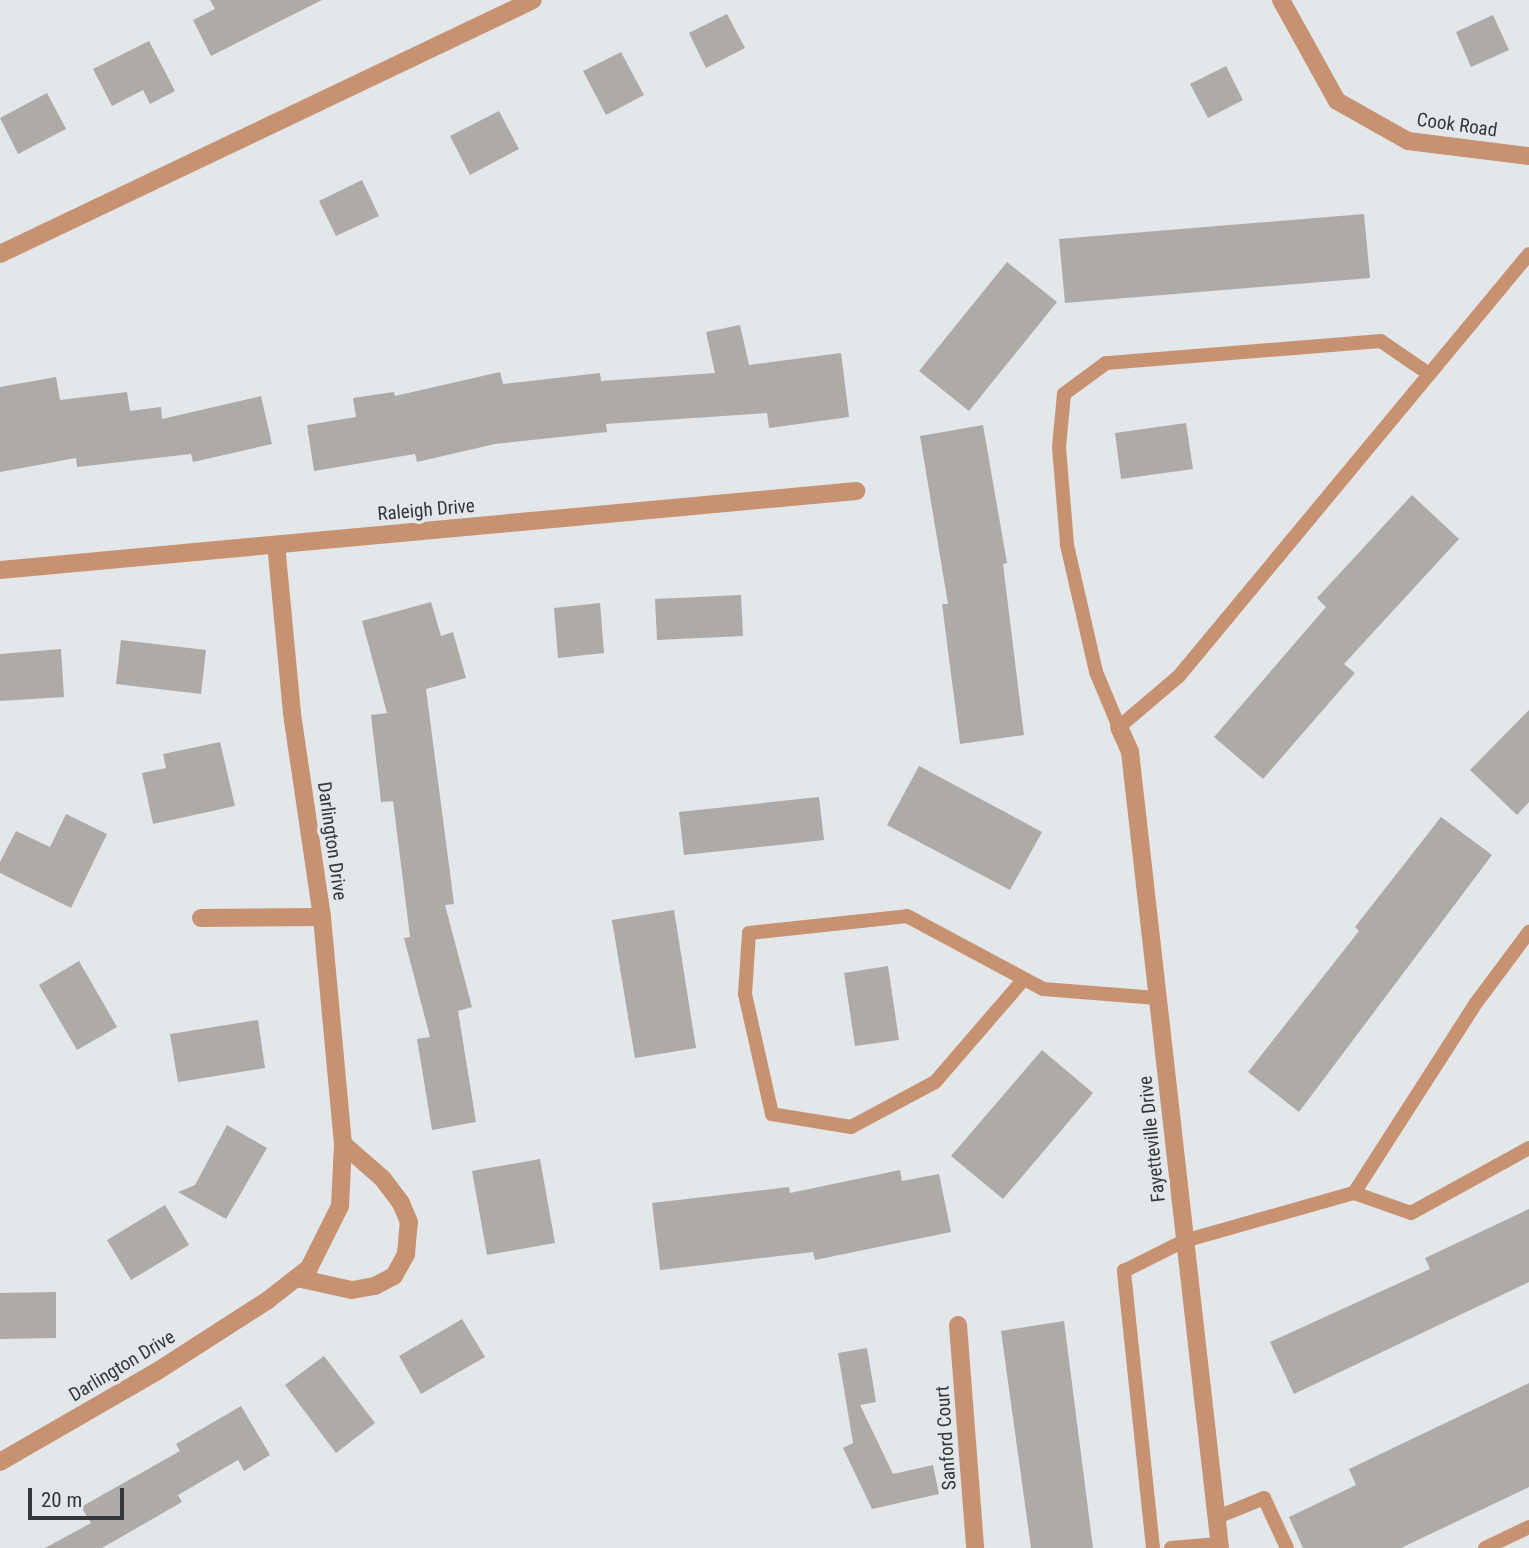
<!DOCTYPE html>
<style>
body{margin:0}
#map{position:relative;width:1529px;height:1548px;overflow:hidden;background:#e3e7ea;font-family:"Roboto Condensed",sans-serif}
div>[style]{position:absolute}
.building>*{inset:0;background:#aeaaa8}
.lane>*{height:14px;margin:-7px;padding:0 7px;transform-origin:7px;border-radius:7px;background:#c69271}
.street>*{height:18px;margin:-9px;padding:0 9px;transform-origin:9px;border-radius:9px;background:#c69271}
span{translate:-50% -50%;white-space:nowrap;text-align:center;line-height:1.15;-webkit-text-stroke:7px #e3e7ea;paint-order:stroke}
.street-label{font-size:19px;color:#353638}
.scale{position:absolute;left:28px;top:1488px;width:96px;height:32px;box-sizing:border-box;border:4px solid #353638;border-top:0;padding-left:9px;font-size:21px;line-height:24px;white-space:nowrap;color:#353638;-webkit-text-stroke:5px #e3e7ea;paint-order:stroke}
</style>
<div id="map">
<div class="building">
<i style="clip-path:polygon(210px 0,322px 0,211px 56px,193px 20px,215px 9px)"></i>
<i style="clip-path:polygon(727px 14px,745px 48px,706px 68px,689px 33px)"></i>
<i style="clip-path:polygon(1493px 15px,1509px 50px,1471px 67px,1456px 32px)"></i>
<i style="clip-path:polygon(149px 41px,175px 91px,150px 104px,143px 90px,112px 106px,93px 69px)"></i>
<i style="clip-path:polygon(621px 52px,644px 95px,606px 115px,583px 71px)"></i>
<i style="clip-path:polygon(1226px 66px,1243px 100px,1208px 118px,1190px 84px)"></i>
<i style="clip-path:polygon(47px 93px,66px 129px,18px 154px,0 118px)"></i>
<i style="clip-path:polygon(499px 111px,519px 149px,470px 175px,450px 136px)"></i>
<i style="clip-path:polygon(362px 180px,379px 216px,336px 236px,319px 201px)"></i>
<i style="clip-path:polygon(1364px 214px,1370px 278px,1065px 303px,1059px 239px)"></i>
<i style="clip-path:polygon(1007px 262px,1057px 302px,969px 411px,919px 371px)"></i>
<i style="clip-path:polygon(740px 325px,749px 365px,841px 353px,849px 417px,769px 428px,767px 413px,606px 424px,607px 432px,495px 444px,417px 462px,415px 454px,314px 471px,307px 425px,356px 417px,353px 398px,394px 392px,395px 396px,500px 372px,503px 384px,600px 373px,601px 381px,715px 373px,706px 332px)"></i>
<i style="clip-path:polygon(56px 377px,60px 400px,127px 392px,130px 411px,161px 407px,162px 419px,261px 396px,272px 444px,193px 462px,191px 454px,77px 467px,76px 458px,0 472px,0 387px)"></i>
<i style="clip-path:polygon(1186px 423px,1193px 469px,1121px 479px,1115px 433px)"></i>
<i style="clip-path:polygon(983px 425px,1007px 563px,1003px 564px,1024px 735px,960px 744px,942px 604px,948px 604px,920px 436px)"></i>
<i style="clip-path:polygon(1412px 495px,1459px 539px,1344px 664px,1355px 673px,1263px 779px,1214px 737px,1326px 607px,1317px 598px)"></i>
<i style="clip-path:polygon(741px 595px,743px 636px,657px 640px,655px 599px)"></i>
<i style="clip-path:polygon(431px 602px,441px 636px,453px 632px,466px 678px,426px 689px,454px 904px,445px 905px,472px 1007px,458px 1011px,476px 1122px,432px 1130px,417px 1039px,430px 1037px,404px 938px,410px 937px,393px 801px,381px 802px,371px 715px,387px 713px,362px 621px)"></i>
<i style="clip-path:polygon(600px 603px,604px 653px,558px 658px,554px 608px)"></i>
<i style="clip-path:polygon(121px 640px,206px 650px,201px 694px,116px 684px)"></i>
<i style="clip-path:polygon(61px 649px,64px 697px,0 701px,0 654px)"></i>
<i style="clip-path:polygon(1529px 710px,1529px 802px,1517px 815px,1470px 770px)"></i>
<i style="clip-path:polygon(220px 742px,235px 806px,153px 824px,142px 773px,166px 768px,163px 754px)"></i>
<i style="clip-path:polygon(919px 766px,1042px 832px,1010px 890px,887px 825px)"></i>
<i style="clip-path:polygon(819px 797px,824px 840px,684px 855px,679px 812px)"></i>
<i style="clip-path:polygon(66px 814px,107px 834px,71px 908px,0 873px,0 862px,16px 831px,50px 847px)"></i>
<i style="clip-path:polygon(1441px 817px,1492px 855px,1299px 1112px,1248px 1072px,1359px 931px,1355px 927px)"></i>
<i style="clip-path:polygon(674px 910px,696px 1048px,635px 1058px,612px 920px)"></i>
<i style="clip-path:polygon(79px 961px,117px 1027px,77px 1050px,39px 985px)"></i>
<i style="clip-path:polygon(888px 966px,899px 1040px,855px 1046px,844px 973px)"></i>
<i style="clip-path:polygon(258px 1020px,265px 1068px,178px 1082px,170px 1034px)"></i>
<i style="clip-path:polygon(1042px 1050px,1093px 1093px,1003px 1199px,951px 1156px)"></i>
<i style="clip-path:polygon(227px 1125px,267px 1148px,226px 1219px,178px 1192px,195px 1185px)"></i>
<i style="clip-path:polygon(540px 1159px,555px 1243px,487px 1255px,472px 1171px)"></i>
<i style="clip-path:polygon(900px 1170px,902px 1181px,939px 1174px,951px 1232px,815px 1260px,813px 1252px,660px 1270px,652px 1203px,789px 1187px,790px 1193px)"></i>
<i style="clip-path:polygon(165px 1205px,189px 1245px,131px 1280px,107px 1240px)"></i>
<i style="clip-path:polygon(1529px 1209px,1529px 1282px,1294px 1394px,1270px 1342px,1430px 1269px,1425px 1258px)"></i>
<i style="clip-path:polygon(56px 1292px,56px 1338px,0 1339px,0 1293px)"></i>
<i style="clip-path:polygon(462px 1319px,485px 1357px,421px 1394px,399px 1356px)"></i>
<i style="clip-path:polygon(1064px 1321px,1093px 1548px,1031px 1548px,1001px 1331px)"></i>
<i style="clip-path:polygon(867px 1348px,876px 1402px,860px 1405px,893px 1474px,933px 1465px,939px 1494px,872px 1509px,843px 1448px,853px 1443px,838px 1353px)"></i>
<i style="clip-path:polygon(324px 1356px,375px 1423px,336px 1453px,285px 1385px)"></i>
<i style="clip-path:polygon(1529px 1383px,1529px 1487px,1401px 1548px,1303px 1548px,1289px 1517px,1356px 1485px,1349px 1469px)"></i>
<i style="clip-path:polygon(241px 1406px,270px 1455px,244px 1471px,238px 1460px,178px 1495px,182px 1502px,102px 1548px,45px 1548px,91px 1523px,81px 1507px,180px 1451px,176px 1444px)"></i>
</div>
<div class="lane">
<i style="left:1429px;top:374px;width:58px;rotate:-145.5deg"></i>
<i style="left:1381px;top:341px;width:276px;rotate:175.4deg"></i>
<i style="left:1106px;top:363px;width:52px;rotate:143.6deg"></i>
<i style="left:1064px;top:394px;width:53px;rotate:95.4deg"></i>
<i style="left:1059px;top:447px;width:98px;rotate:85.3deg"></i>
<i style="left:1067px;top:545px;width:130px;rotate:77.1deg"></i>
<i style="left:1096px;top:672px;width:60px;rotate:67.3deg"></i>
<i style="left:1119px;top:727px;width:79px;rotate:-40.4deg"></i>
<i style="left:1179px;top:676px;width:548px;rotate:-50.33deg"></i>
<i style="left:1024px;top:979px;width:136px;rotate:130.8deg"></i>
<i style="left:935px;top:1082px;width:95px;rotate:151.8deg"></i>
<i style="left:851px;top:1127px;width:80px;rotate:-170.7deg"></i>
<i style="left:772px;top:1114px;width:123px;rotate:-102.7deg"></i>
<i style="left:745px;top:994px;width:61px;rotate:-86.2deg"></i>
<i style="left:749px;top:933px;width:159px;rotate:-6.1deg"></i>
<i style="left:907px;top:916px;width:154px;rotate:28.2deg"></i>
<i style="left:1043px;top:989px;width:114px;rotate:4.5deg"></i>
<i style="left:1354px;top:1193px;width:226px;rotate:-57.3deg"></i>
<i style="left:1476px;top:1003px;width:89px;rotate:-53.3deg"></i>
<i style="left:1215px;top:1518px;width:53px;rotate:-22.2deg"></i>
<i style="left:1264px;top:1498px;width:55px;rotate:65.3deg"></i>
<i style="left:1153px;top:1548px;width:279px;rotate:-96deg"></i>
<i style="left:1124px;top:1271px;width:67px;rotate:-26.6deg"></i>
<i style="left:1184px;top:1241px;width:177px;rotate:-15.8deg"></i>
<i style="left:1354px;top:1193px;width:60px;rotate:19.3deg"></i>
<i style="left:1411px;top:1213px;width:135px;rotate:-28.8deg"></i>
<i style="left:1171px;top:1548px;width:47px;rotate:-4.9deg"></i>
<i style="left:1485px;top:1548px;width:49px;rotate:-25.5deg"></i>
</div>
<div class="street">
<i style="left:1281px;top:0;width:115px;rotate:61deg"></i>
<i style="left:1337px;top:101px;width:81px;rotate:29.4deg"></i>
<i style="left:1408px;top:141px;width:122px;rotate:7.1deg"></i>
<i style="left:0;top:254px;width:590px;rotate:-25.48deg"></i>
<i style="left:0;top:570px;width:860px;rotate:-5.27deg"></i>
<i style="left:1119px;top:727px;width:27px;rotate:66deg"></i>
<i style="left:1130px;top:752px;width:801px;rotate:83.55deg"></i>
<i style="left:201px;top:918px;width:121px;rotate:-0.5deg"></i>
<i style="left:297px;top:1278px;width:56px;rotate:12.3deg"></i>
<i style="left:352px;top:1290px;width:23px;rotate:-10deg"></i>
<i style="left:375px;top:1286px;width:21px;rotate:-28deg"></i>
<i style="left:394px;top:1276px;width:25px;rotate:-61deg"></i>
<i style="left:406px;top:1254px;width:32px;rotate:-85deg"></i>
<i style="left:409px;top:1222px;width:21px;rotate:-113deg"></i>
<i style="left:401px;top:1203px;width:31px;rotate:-127deg"></i>
<i style="left:382px;top:1178px;width:52px;rotate:-138.9deg"></i>
<i style="left:958px;top:1325px;width:224px;rotate:85.6deg"></i>
<i style="left:0;top:1462px;width:180px;rotate:-30deg"></i>
<i style="left:156px;top:1372px;width:133px;rotate:-32.7deg"></i>
<i style="left:268px;top:1300px;width:52px;rotate:-38deg"></i>
<i style="left:309px;top:1268px;width:69px;rotate:-63.4deg"></i>
<i style="left:340px;top:1206px;width:62px;rotate:-87.2deg"></i>
<i style="left:343px;top:1144px;width:228px;rotate:-95.3deg"></i>
<i style="left:322px;top:917px;width:206px;rotate:-98.4deg"></i>
<i style="left:292px;top:713px;width:169px;rotate:-95.4deg"></i>
</div>
<div class="street-label">
<span style="left:1457px;top:125px;rotate:8deg">Cook Road</span>
<span style="left:426px;top:510px;rotate:-5deg">Raleigh Drive</span>
<span style="left:332px;top:841px;rotate:82deg">Darlington Drive</span>
<span style="left:1152px;top:1139px;rotate:-96deg">Fayetteville Drive</span>
<span style="left:122px;top:1366px;rotate:-31deg">Darlington Drive</span>
<span style="left:946px;top:1438px;rotate:-94deg">Sanford Court</span>
</div>
<div class="scale">20 m</div>
</div>
